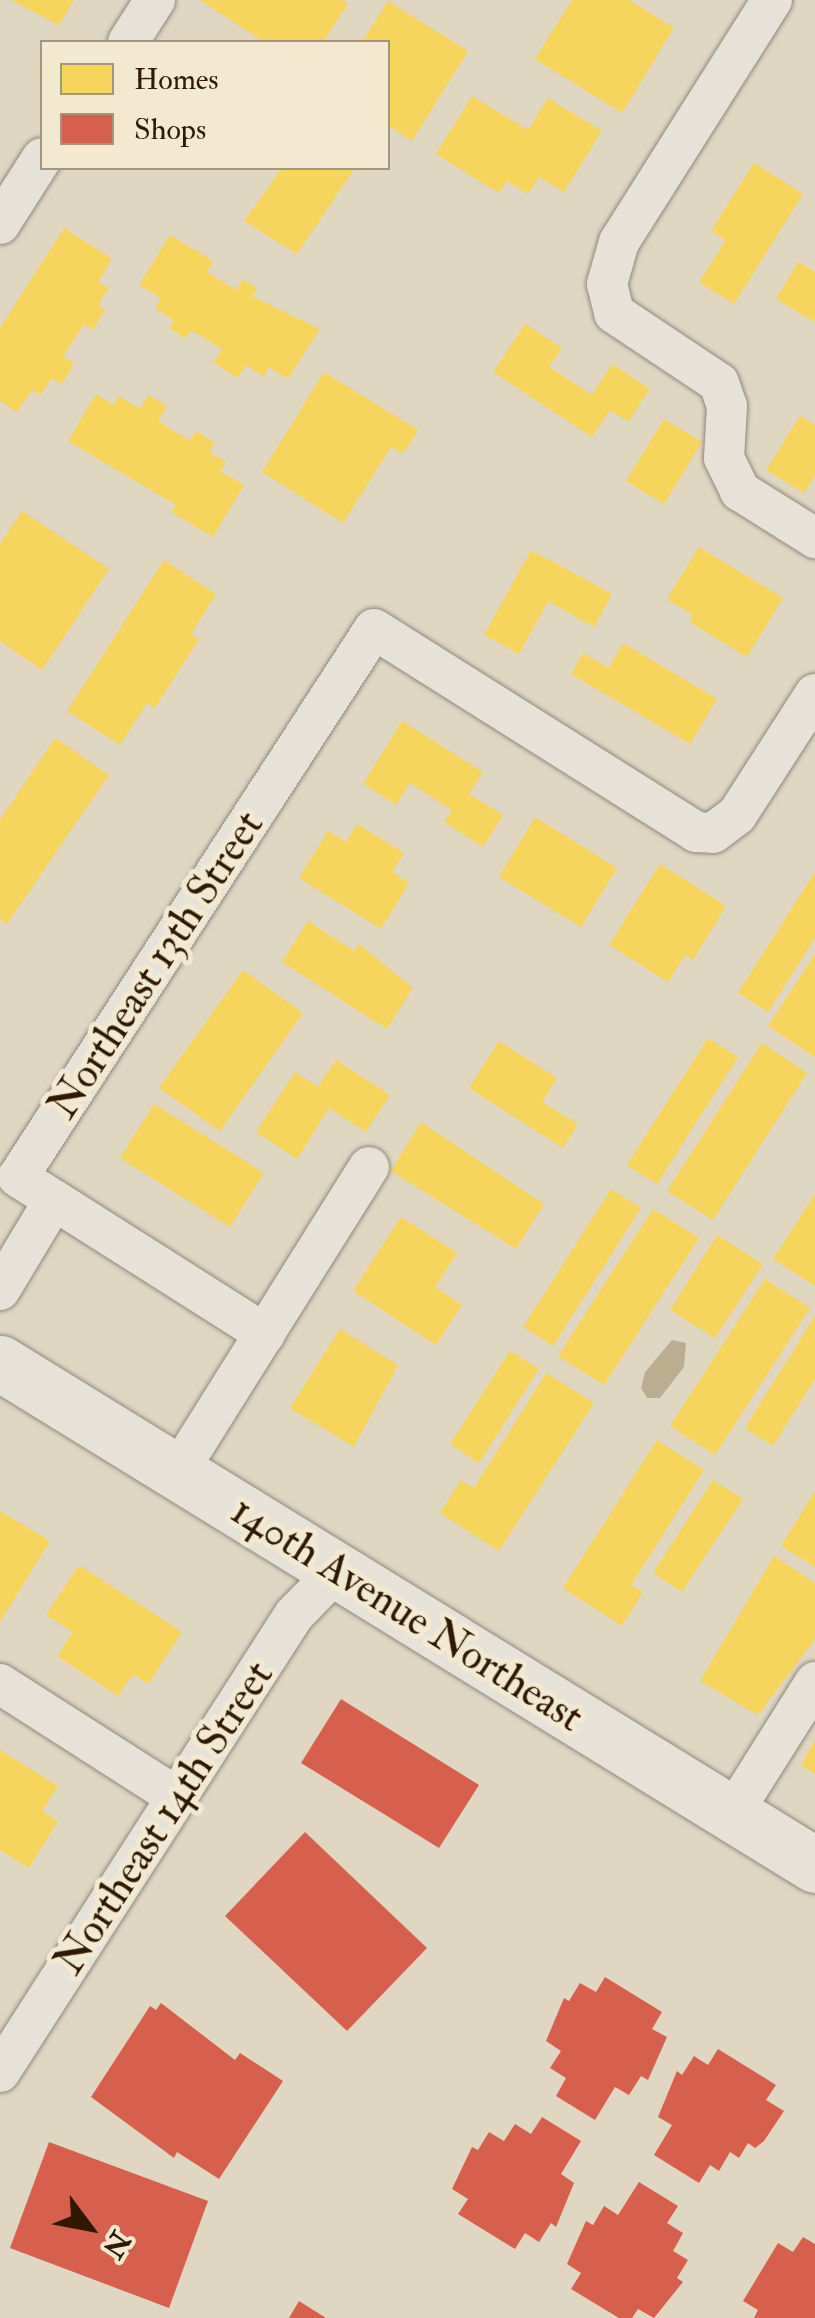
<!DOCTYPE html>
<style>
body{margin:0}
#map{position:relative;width:815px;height:2318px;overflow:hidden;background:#e0d7c3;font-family:"IM FELL Double Pica",serif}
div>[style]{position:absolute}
.water>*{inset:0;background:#bcac90}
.homes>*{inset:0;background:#f6d55c}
.shops>*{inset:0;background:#d6604d}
.roads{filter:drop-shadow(0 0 2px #90887a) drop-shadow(0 0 2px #90887a)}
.street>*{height:40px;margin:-20px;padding:0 20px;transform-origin:20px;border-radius:20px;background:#e7e2d7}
.secondary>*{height:55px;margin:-27.5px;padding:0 27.5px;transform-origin:27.5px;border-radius:27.5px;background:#e7e2d7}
span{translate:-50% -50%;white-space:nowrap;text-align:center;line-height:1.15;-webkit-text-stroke:10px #f3e8d0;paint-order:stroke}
.street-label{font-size:42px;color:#2f1903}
.legend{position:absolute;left:40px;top:40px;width:350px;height:130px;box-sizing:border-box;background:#f3e8d0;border:2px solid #a5957e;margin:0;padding:12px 18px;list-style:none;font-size:30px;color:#2f1903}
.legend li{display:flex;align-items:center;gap:20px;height:50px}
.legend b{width:50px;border:2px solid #a5957e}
.north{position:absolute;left:40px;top:2178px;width:100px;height:100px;-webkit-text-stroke:8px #f3e8d0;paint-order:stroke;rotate:122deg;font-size:28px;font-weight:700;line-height:40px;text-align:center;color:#2f1903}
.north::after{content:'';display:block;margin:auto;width:35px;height:45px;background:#2f1903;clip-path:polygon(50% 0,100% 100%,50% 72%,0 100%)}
</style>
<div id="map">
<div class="water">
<i style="clip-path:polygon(672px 1340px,686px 1343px,684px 1367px,660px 1398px,647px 1398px,641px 1388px,645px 1372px)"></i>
</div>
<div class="homes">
<i style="clip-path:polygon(11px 0,74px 0,59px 25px)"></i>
<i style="clip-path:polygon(200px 0,343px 0,348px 4px,323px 42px,264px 42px)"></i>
<i style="clip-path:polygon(572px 0,629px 0,674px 28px,622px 113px,535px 59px)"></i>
<i style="clip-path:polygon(388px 1px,468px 51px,412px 141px,388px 125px,388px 42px,362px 42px)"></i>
<i style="clip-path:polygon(472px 96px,528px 130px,548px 98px,602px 131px,564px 192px,539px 177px,528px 194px,507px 181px,499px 193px,436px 154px)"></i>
<i style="clip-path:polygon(754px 163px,803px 194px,734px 304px,699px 282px,726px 240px,711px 231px)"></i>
<i style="clip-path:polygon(282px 168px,355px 168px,297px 254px,244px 221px)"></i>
<i style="clip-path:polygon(64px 228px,112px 259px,98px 282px,109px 288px,98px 305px,105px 310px,93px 330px,84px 324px,63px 356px,74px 364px,62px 384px,52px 378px,40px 395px,32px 390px,17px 412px,0 401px,0 328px)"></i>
<i style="clip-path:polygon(170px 235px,213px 261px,207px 272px,236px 290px,243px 279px,257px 288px,252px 296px,320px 329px,288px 379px,269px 367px,264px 377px,246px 365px,238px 378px,214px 363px,222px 349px,191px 330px,186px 339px,169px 328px,174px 320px,155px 308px,161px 298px,139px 285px)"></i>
<i style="clip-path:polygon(798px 262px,815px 272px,815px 322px,776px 299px)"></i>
<i style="clip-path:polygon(525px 324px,562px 348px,549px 367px,592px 395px,612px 364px,650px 389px,628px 422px,610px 410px,592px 437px,493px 372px)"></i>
<i style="clip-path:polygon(324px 372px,418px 430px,403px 454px,391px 447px,343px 523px,262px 472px)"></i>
<i style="clip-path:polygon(96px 394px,114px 405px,119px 396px,140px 409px,148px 395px,167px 406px,158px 421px,190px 441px,196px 431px,215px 443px,209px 452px,226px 462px,220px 471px,244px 485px,213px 537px,171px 512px,176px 505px,68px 441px)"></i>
<i style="clip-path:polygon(800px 416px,815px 425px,815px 476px,804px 493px,766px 470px)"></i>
<i style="clip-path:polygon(664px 419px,702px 442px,664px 504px,626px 481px)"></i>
<i style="clip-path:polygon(22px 511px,109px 569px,42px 670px,0 641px,0 544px)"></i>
<i style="clip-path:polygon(699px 547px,783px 598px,747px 657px,690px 622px,693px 615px,667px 599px)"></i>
<i style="clip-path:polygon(531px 550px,612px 594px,594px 627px,548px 601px,519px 654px,484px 635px)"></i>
<i style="clip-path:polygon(164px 560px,216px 594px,191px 634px,199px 639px,155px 708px,147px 703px,120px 745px,67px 711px)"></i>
<i style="clip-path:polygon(623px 643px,717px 699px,690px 744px,571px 674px,583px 653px,609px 668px)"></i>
<i style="clip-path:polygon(402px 721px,483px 772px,469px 794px,503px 815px,483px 847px,444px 822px,452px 810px,410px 783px,396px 805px,363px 784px)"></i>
<i style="clip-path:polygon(55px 738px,109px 775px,7px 924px,0 919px,0 820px)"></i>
<i style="clip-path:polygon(535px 817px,617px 868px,581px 927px,499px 877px)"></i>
<i style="clip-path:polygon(357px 824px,404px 853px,392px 872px,409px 883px,381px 929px,299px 878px,328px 831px,346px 842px)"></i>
<i style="clip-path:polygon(660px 864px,726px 906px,693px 960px,685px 955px,668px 982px,609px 945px)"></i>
<i style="clip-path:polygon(815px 872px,815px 938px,768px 1012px,738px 993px)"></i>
<i style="clip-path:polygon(308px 921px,354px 951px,359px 944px,413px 988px,387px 1029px,282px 962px)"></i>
<i style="clip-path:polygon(815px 954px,815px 1057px,768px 1026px)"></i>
<i style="clip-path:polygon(243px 970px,303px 1013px,220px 1131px,159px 1088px)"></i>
<i style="clip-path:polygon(708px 1038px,738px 1057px,657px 1184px,627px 1165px)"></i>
<i style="clip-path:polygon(499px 1041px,557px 1078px,542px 1102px,578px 1124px,563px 1148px,469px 1088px)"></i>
<i style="clip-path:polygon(762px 1043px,807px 1073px,713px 1220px,667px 1191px)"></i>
<i style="clip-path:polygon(336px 1060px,390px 1095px,366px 1132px,329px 1108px,297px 1159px,256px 1132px,295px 1072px,318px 1087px)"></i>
<i style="clip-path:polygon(154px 1104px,264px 1173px,230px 1227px,120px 1158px)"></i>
<i style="clip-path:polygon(421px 1122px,544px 1204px,516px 1249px,391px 1171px)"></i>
<i style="clip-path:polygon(611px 1189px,641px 1208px,553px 1346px,523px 1327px)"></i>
<i style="clip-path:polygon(815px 1194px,815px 1286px,773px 1259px)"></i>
<i style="clip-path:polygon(653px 1209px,699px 1238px,604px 1385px,558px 1356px)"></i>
<i style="clip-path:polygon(401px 1217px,457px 1253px,435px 1287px,462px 1305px,436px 1345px,353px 1291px)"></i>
<i style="clip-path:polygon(717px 1235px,763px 1264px,715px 1338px,670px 1310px)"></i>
<i style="clip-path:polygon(765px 1279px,810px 1308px,715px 1455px,670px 1426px)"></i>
<i style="clip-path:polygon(815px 1316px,815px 1379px,773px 1446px,745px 1428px)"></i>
<i style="clip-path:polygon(340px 1329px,398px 1365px,354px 1447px,290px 1408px)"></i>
<i style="clip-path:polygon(510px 1351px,539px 1369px,479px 1463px,450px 1444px)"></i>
<i style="clip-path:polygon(546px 1373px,594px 1403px,499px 1551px,440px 1513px,461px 1480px,474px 1488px)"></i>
<i style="clip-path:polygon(657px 1440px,704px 1470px,631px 1585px,643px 1592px,622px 1626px,563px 1588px)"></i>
<i style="clip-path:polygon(713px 1480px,743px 1499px,682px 1592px,653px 1573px)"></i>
<i style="clip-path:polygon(815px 1491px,815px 1567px,781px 1546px)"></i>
<i style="clip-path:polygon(0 1511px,50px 1541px,0 1622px)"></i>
<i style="clip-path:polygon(774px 1556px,815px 1583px,815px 1639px,758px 1715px,700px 1681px)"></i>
<i style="clip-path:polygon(79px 1565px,182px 1632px,148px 1684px,133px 1674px,118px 1696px,57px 1656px,73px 1632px,46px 1615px)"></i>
<i style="clip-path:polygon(815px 1740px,815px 1774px,801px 1765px)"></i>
<i style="clip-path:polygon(0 1750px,58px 1786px,42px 1811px,58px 1821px,29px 1868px,0 1850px)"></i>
</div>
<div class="shops">
<i style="clip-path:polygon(341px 1699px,479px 1785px,439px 1848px,301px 1763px)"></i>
<i style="clip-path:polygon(305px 1832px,427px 1948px,347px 2031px,225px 1916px)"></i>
<i style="clip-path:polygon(605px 1977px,662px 2012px,652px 2029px,667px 2037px,648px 2080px,641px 2076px,629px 2095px,615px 2087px,595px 2120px,556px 2096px,566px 2078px,550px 2068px,561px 2051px,546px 2041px,564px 1998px,569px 2001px,580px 1983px,596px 1992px)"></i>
<i style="clip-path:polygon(161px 2003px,235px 2060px,240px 2053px,283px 2081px,219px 2179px,177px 2152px,174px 2158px,91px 2097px,150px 2006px,156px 2010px)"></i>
<i style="clip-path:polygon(718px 2049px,776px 2085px,766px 2100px,784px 2111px,764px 2141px,755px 2148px,748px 2143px,739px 2158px,730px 2152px,719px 2171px,710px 2165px,699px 2183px,654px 2155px,672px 2125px,658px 2117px,677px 2071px,682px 2075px,694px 2056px,708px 2065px)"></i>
<i style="clip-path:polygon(542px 2117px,581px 2141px,561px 2174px,574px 2183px,556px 2227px,551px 2223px,539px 2242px,525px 2233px,515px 2249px,458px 2214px,468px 2199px,452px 2189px,472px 2147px,478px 2150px,489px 2132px,504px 2141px,515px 2124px,531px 2134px)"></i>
<i style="clip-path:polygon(49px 2142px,208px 2201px,169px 2308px,10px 2248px)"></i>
<i style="clip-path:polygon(639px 2182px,678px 2206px,667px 2223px,683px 2233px,673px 2251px,688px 2260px,677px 2278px,683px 2282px,654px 2318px,638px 2309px,632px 2318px,619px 2318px,571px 2289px,581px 2273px,567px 2264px,586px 2221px,593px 2225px,604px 2206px,618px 2215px)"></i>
<i style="clip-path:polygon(803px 2237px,815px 2244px,815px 2318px,754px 2318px,758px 2310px,743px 2301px,778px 2243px,793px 2252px)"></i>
<i style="clip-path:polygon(299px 2301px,326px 2318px,289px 2318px)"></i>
</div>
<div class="roads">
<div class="street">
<i style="left:772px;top:0;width:286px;rotate:122.3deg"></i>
<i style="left:619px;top:242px;width:44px;rotate:105.9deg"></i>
<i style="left:607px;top:284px;width:30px;rotate:76deg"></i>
<i style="left:614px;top:313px;width:126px;rotate:33.7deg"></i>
<i style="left:719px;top:383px;width:24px;rotate:71deg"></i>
<i style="left:727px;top:406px;width:52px;rotate:93.3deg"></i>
<i style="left:724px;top:458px;width:37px;rotate:64deg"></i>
<i style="left:740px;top:491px;width:89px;rotate:32.1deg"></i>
<i style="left:128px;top:42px;width:50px;rotate:-57.3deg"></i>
<i style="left:0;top:224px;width:78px;rotate:-57.5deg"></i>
<i style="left:54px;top:1200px;width:250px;rotate:32.4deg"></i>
<i style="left:0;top:1290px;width:105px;rotate:-59deg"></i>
<i style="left:54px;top:1200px;width:43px;rotate:-147.4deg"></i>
<i style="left:18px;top:1177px;width:653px;rotate:-56.99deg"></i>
<i style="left:374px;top:629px;width:381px;rotate:32.2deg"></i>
<i style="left:696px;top:832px;width:17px;rotate:3deg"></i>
<i style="left:713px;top:833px;width:30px;rotate:-37deg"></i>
<i style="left:737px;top:815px;width:144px;rotate:-57.2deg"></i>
<i style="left:177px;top:1473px;width:361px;rotate:-57.9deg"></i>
<i style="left:0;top:1684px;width:210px;rotate:32.6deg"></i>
<i style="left:732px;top:1814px;width:156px;rotate:-57.8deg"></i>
<i style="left:0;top:2072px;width:543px;rotate:-57.25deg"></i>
<i style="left:294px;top:1615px;width:62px;rotate:-45.7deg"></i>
</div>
<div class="secondary">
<i style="left:0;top:1363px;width:957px;rotate:31.63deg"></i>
</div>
</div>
<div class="street-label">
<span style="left:156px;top:965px;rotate:-57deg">Northeast 13th Street</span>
<span style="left:407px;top:1614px;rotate:32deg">140th Avenue Northeast</span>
<span style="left:164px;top:1818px;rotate:-57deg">Northeast 14th Street</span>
</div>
<ul class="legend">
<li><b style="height:28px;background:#f6d55c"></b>Homes</li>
<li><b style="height:28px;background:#d6604d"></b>Shops</li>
</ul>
<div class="north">N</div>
</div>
